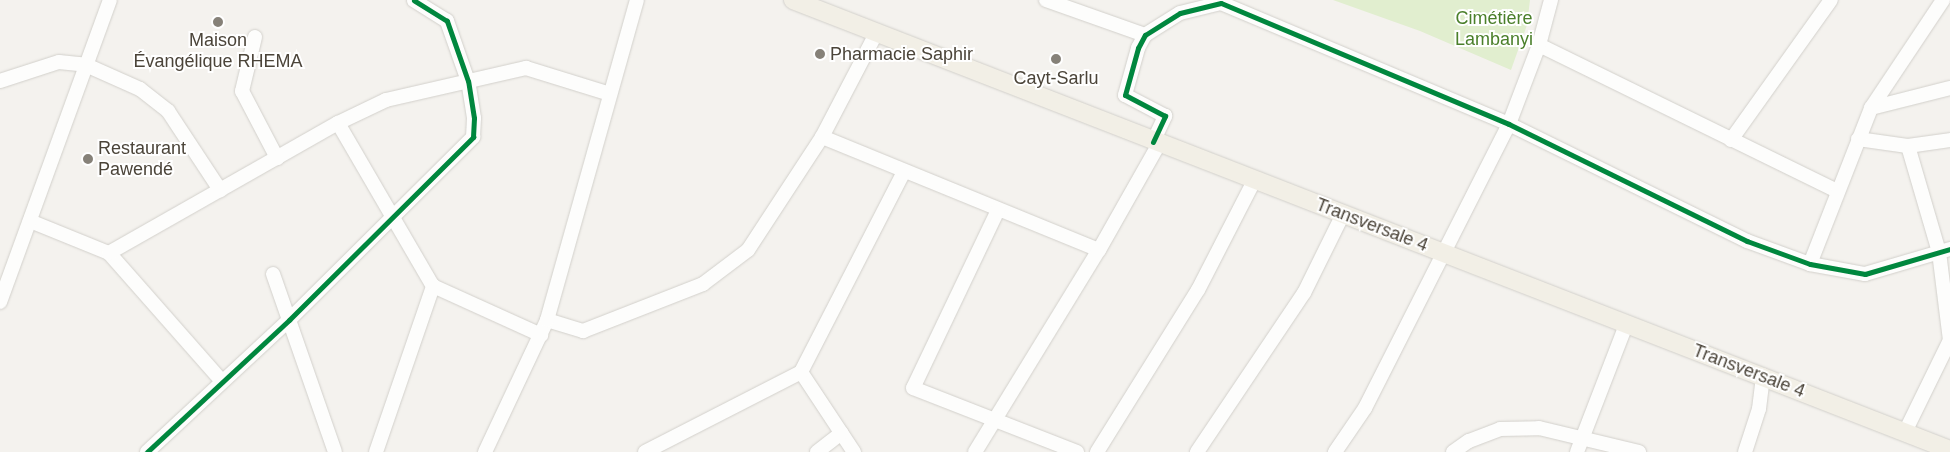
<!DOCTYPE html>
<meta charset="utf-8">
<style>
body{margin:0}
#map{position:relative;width:1950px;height:452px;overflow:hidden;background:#f4f2ee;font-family:Arial,sans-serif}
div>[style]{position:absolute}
.green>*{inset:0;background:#e1eecf}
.roads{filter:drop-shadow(0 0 1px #d2d0cb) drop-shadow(0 0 1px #d2d0cb)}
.minor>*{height:14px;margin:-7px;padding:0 7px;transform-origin:7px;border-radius:7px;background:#fdfdfc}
.major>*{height:18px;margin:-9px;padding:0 9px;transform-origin:9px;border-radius:9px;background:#f2efe6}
.cycleway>*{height:5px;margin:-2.5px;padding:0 2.5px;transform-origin:2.5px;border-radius:2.5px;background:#00873e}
.dots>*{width:14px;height:14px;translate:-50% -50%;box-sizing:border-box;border:2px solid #fff;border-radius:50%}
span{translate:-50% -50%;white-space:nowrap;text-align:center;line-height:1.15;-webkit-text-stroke:4px #fff;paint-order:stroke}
.park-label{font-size:18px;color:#4a7f2a}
.poi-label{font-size:18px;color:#4b4439}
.left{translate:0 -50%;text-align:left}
.street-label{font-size:18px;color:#4b4439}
</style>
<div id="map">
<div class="green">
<div style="clip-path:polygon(1333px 0,1530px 0,1527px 25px,1511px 70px,1420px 31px)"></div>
</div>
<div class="roads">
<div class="minor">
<div style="left:1046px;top:0;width:105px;rotate:19.5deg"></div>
<div style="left:255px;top:37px;width:56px;rotate:103.5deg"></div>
<div style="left:242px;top:91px;width:76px;rotate:62.4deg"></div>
<div style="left:1539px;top:45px;width:332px;rotate:26.1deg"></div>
<div style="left:0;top:81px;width:62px;rotate:-17.9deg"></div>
<div style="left:59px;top:62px;width:27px;rotate:6deg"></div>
<div style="left:86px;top:65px;width:59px;rotate:24deg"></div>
<div style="left:140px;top:89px;width:36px;rotate:38deg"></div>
<div style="left:168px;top:111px;width:95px;rotate:56.6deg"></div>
<div style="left:1871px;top:108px;width:81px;rotate:-14.2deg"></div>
<div style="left:338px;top:123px;width:189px;rotate:59.8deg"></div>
<div style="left:433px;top:286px;width:119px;rotate:24.4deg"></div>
<div style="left:822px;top:137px;width:299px;rotate:22.2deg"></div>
<div style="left:1858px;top:139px;width:50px;rotate:8deg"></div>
<div style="left:1908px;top:146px;width:42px;rotate:-8.1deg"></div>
<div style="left:1731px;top:140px;width:172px;rotate:-54.5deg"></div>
<div style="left:1153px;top:142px;width:29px;rotate:-65deg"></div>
<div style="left:1165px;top:116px;width:45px;rotate:-152.3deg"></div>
<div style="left:1125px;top:95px;width:49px;rotate:-74.5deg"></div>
<div style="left:1138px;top:48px;width:15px;rotate:-62deg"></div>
<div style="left:1145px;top:35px;width:41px;rotate:-32.2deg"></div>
<div style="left:1180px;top:13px;width:42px;rotate:-13.7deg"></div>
<div style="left:1221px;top:3px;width:312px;rotate:22.8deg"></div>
<div style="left:1509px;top:124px;width:265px;rotate:26.2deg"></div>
<div style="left:1747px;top:241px;width:67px;rotate:20.1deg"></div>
<div style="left:1810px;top:264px;width:56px;rotate:10.3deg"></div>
<div style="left:1865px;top:274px;width:89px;rotate:-16.4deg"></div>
<div style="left:1908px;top:146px;width:110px;rotate:73.7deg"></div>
<div style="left:1939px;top:252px;width:89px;rotate:82.9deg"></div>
<div style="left:998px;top:210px;width:197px;rotate:115.5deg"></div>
<div style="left:913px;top:388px;width:176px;rotate:21.3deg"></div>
<div style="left:30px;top:221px;width:85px;rotate:22.1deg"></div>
<div style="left:109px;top:253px;width:169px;rotate:48.6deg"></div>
<div style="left:109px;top:253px;width:263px;rotate:-29.6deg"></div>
<div style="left:338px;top:123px;width:53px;rotate:-25.6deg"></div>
<div style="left:386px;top:100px;width:144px;rotate:-12.9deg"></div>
<div style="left:526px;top:68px;width:88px;rotate:17.2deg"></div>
<div style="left:1810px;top:264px;width:168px;rotate:-68.6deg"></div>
<div style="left:1871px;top:108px;width:130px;rotate:-56.3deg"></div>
<div style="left:273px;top:274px;width:188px;rotate:70.8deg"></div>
<div style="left:0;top:302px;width:321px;rotate:-70deg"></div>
<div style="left:547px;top:320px;width:38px;rotate:17deg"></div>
<div style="left:583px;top:331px;width:129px;rotate:-21.4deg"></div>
<div style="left:703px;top:284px;width:56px;rotate:-37.1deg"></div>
<div style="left:748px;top:250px;width:135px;rotate:-56.8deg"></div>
<div style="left:822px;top:137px;width:119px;rotate:-62.4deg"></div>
<div style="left:801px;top:372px;width:96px;rotate:56.5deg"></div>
<div style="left:1905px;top:432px;width:102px;rotate:-63.9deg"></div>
<div style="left:147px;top:452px;width:194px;rotate:-42.9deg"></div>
<div style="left:289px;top:320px;width:260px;rotate:-44.8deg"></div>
<div style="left:473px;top:137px;width:19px;rotate:-87deg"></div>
<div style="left:474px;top:118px;width:37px;rotate:-99deg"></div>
<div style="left:468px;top:81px;width:64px;rotate:-109.3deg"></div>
<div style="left:447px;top:21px;width:39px;rotate:-148deg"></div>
<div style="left:376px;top:452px;width:176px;rotate:-71deg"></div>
<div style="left:485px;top:452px;width:146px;rotate:-64.8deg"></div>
<div style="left:547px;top:320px;width:332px;rotate:-74.3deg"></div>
<div style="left:645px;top:452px;width:175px;rotate:-27.1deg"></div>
<div style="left:801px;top:372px;width:225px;rotate:-62.8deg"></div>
<div style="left:817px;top:452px;width:31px;rotate:-38deg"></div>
<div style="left:975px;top:452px;width:237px;rotate:-58.5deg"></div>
<div style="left:1099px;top:250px;width:122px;rotate:-60.5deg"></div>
<div style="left:1097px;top:452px;width:191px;rotate:-58.1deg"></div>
<div style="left:1198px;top:290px;width:125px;rotate:-62.8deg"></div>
<div style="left:1197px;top:452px;width:192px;rotate:-56.1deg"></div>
<div style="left:1304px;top:293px;width:88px;rotate:-63.7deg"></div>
<div style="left:1335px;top:452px;width:53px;rotate:-55.7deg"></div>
<div style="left:1365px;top:408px;width:318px;rotate:-63.1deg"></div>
<div style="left:1509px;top:124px;width:85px;rotate:-69.2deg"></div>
<div style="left:1539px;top:45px;width:47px;rotate:-75.1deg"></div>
<div style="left:1453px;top:452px;width:19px;rotate:-35deg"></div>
<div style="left:1469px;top:441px;width:33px;rotate:-21deg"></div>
<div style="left:1500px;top:429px;width:39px;rotate:-1deg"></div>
<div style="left:1539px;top:428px;width:103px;rotate:13.5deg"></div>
<div style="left:1577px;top:452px;width:136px;rotate:-68.9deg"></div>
<div style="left:1745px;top:452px;width:45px;rotate:-72deg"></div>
<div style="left:1759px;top:409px;width:34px;rotate:-83deg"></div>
</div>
<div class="major">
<div style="left:793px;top:0;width:1241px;rotate:21.25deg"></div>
</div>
</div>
<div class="cycleway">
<div style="left:1153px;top:142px;width:29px;rotate:-65deg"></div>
<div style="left:1165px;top:116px;width:45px;rotate:-152.3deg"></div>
<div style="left:1125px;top:95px;width:49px;rotate:-74.5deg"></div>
<div style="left:1138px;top:48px;width:15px;rotate:-62deg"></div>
<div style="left:1145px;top:35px;width:41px;rotate:-32.2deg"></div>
<div style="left:1180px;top:13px;width:42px;rotate:-13.7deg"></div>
<div style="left:1221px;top:3px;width:312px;rotate:22.8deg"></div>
<div style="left:1509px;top:124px;width:265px;rotate:26.2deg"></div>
<div style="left:1747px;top:241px;width:67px;rotate:20.1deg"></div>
<div style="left:1810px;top:264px;width:56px;rotate:10.3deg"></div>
<div style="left:1865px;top:274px;width:89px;rotate:-16.4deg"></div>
<div style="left:147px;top:452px;width:194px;rotate:-42.9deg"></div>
<div style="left:289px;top:320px;width:260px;rotate:-44.8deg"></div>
<div style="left:473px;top:137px;width:19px;rotate:-87deg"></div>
<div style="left:474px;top:118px;width:37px;rotate:-99deg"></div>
<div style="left:468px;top:81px;width:64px;rotate:-109.3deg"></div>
<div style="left:447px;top:21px;width:39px;rotate:-148deg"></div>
</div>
<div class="dots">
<div style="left:218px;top:22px;background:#868178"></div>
<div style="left:820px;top:54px;background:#868178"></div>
<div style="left:1056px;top:59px;background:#868178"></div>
<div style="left:88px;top:159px;background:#868178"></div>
</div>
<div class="park-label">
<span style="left:1494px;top:29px">Cimétière<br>Lambanyi</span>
</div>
<div class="poi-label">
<span style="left:218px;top:51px">Maison<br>Évangélique RHEMA</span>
<span class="left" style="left:830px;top:54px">Pharmacie Saphir</span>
<span style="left:1056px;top:78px">Cayt-Sarlu</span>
<span class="left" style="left:98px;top:159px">Restaurant<br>Pawendé</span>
</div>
<div class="street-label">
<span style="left:1372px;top:225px;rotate:21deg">Transversale 4</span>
<span style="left:1749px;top:371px;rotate:21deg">Transversale 4</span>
</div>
</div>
